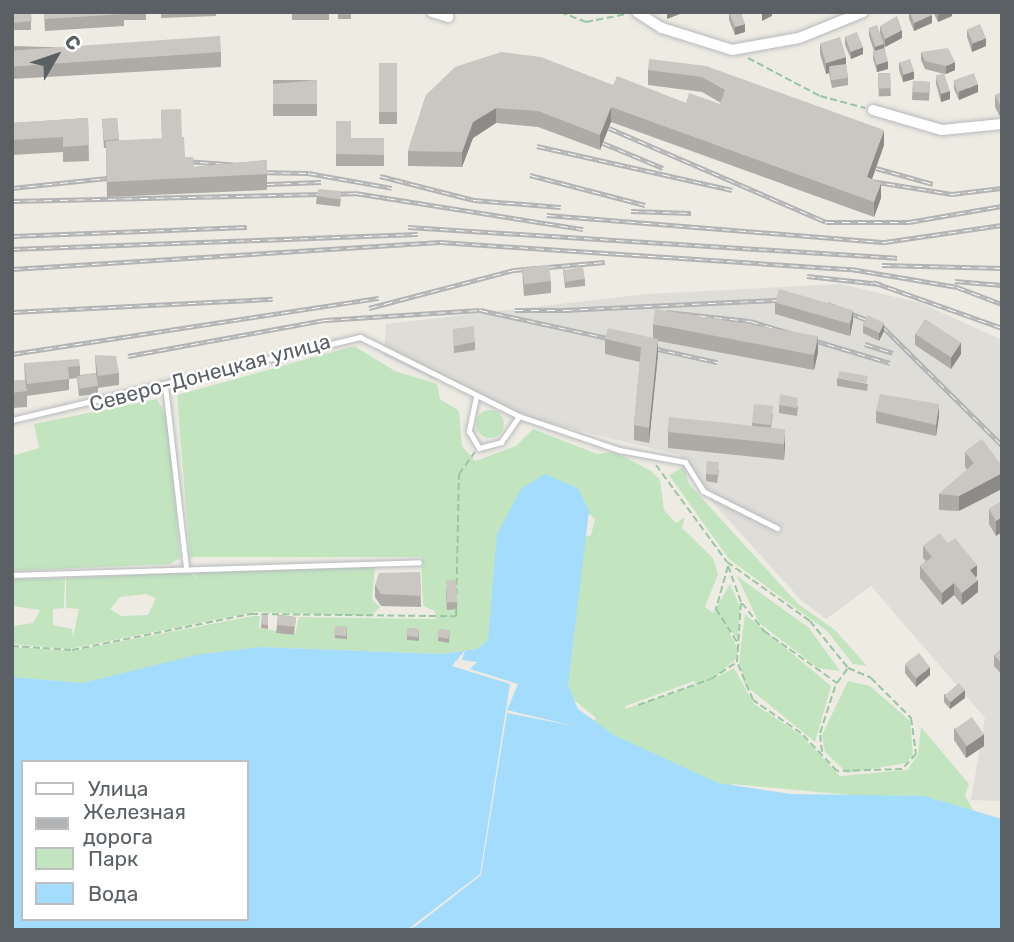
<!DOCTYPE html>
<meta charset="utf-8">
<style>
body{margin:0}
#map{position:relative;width:1014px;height:942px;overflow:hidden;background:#eeebe3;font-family:Rubik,sans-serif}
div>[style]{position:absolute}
.industrial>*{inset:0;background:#dfddd8}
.green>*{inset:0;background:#c2e5c0}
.round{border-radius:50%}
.water>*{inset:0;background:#a4dcfd}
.pier>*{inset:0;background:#eeebe3}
.path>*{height:2px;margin-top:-1px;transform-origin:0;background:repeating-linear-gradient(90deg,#99c6a3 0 7px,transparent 0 10.5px)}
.roads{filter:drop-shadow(0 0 2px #b6b9bd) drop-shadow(0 0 2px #b6b9bd)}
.lane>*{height:5px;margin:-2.5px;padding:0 2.5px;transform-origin:2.5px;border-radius:2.5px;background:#fff}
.street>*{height:10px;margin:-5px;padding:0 5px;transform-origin:5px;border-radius:5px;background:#fff}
.rail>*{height:5px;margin-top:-2.5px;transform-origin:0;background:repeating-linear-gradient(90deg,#fff 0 8px,#b2b3b4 0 16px);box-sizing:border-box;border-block:2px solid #b2b3b4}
.wall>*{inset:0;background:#aeaba7;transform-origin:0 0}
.shaded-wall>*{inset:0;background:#8d8b88}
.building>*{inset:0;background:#cac7c2;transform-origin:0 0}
span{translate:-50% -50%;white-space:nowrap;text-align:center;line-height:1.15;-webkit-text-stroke:5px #fff;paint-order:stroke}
.street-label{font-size:21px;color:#5b6064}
.frame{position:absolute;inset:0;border:14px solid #5b6064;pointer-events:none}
.legend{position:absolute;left:21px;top:760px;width:228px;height:161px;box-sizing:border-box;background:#fff;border:2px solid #bdbfc1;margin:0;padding:9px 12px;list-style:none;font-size:21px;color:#5b6064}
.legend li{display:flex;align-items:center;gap:14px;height:35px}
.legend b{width:35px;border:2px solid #bdbfc1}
.north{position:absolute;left:21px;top:21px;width:70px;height:70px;-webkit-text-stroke:5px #fff;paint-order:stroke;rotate:51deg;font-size:19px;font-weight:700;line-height:28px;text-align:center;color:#5b6064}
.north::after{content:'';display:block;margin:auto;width:24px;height:32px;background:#5b6064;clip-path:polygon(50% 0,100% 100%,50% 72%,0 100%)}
</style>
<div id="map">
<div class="industrial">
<div style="clip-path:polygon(841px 284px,921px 303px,1002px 340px,1002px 801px,971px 800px,985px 718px,871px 586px,826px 619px,801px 600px,690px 477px,680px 455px,519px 416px,384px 356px,386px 324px,647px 294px)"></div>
</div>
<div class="green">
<div style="clip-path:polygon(evenodd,354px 346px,395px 371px,437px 384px,440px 399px,459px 411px,462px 446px,475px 461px,516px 446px,533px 429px,597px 454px,615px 452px,651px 471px,660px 480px,664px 510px,676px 523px,685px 517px,682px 528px,713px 558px,718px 574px,705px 607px,713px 613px,730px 584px,740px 607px,738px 639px,726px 626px,738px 649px,736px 659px,713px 679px,734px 668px,754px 704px,800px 734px,840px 776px,907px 770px,918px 755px,921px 727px,969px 784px,965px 795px,976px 816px,935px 803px,732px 784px,723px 791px,590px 726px,596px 718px,568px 695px,563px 679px,583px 538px,591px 535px,595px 519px,584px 510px,496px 604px,488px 640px,477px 649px,442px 654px,259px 647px,83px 683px,12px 677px,12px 647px,72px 651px,253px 616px,260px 616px,259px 628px,295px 634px,299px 617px,436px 619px,435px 611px,423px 606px,421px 557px,190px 557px,177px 395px,354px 346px,694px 681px,696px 685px,625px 709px,626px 706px,694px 681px)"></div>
<div style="clip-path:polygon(157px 399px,168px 420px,180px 558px,170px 564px,12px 571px,12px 456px,39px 448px,34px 424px)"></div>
<div class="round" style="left:476px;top:410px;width:28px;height:28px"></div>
<div style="clip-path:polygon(684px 467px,689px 484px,798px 604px,835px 630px,867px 666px,853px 664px,827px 631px,729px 559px,669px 475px)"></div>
<div style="clip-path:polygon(evenodd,375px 567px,372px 599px,380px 607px,371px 616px,255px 612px,68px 649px,12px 644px,12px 626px,33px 623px,40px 610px,12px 606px,12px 579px,65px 578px,64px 608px,53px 609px,53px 625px,72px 629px,73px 637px,79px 609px,66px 608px,66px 578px,192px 572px,198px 582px,194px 572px,375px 567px,146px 594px,156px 598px,148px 615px,121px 616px,110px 609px,120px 597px,146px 594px)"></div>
<div style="clip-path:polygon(737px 576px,809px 628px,840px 671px,818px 668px,759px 623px)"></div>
<div style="clip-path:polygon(745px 614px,831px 686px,815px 742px,745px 685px,739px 662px)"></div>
<div style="clip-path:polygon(848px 681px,870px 686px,910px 721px,913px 755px,906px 763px,847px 773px,825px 752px,822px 735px)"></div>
</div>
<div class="water">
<div style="clip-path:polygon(evenodd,545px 474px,578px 488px,589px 511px,568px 685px,578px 709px,614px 735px,718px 783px,791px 794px,924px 796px,1002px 819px,1002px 930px,12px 930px,12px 677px,83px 683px,196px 655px,259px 647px,442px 654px,477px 649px,488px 640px,497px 534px,521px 489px,545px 474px,23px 762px,247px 762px,247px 919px,23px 919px,23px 762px)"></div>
</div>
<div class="pier">
<div style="clip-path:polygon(465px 650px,462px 660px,477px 662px,470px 669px,518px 684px,507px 710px,574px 726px,507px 713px,481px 875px,416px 926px,407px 930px,480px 874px,510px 684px,452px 666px)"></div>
</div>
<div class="path">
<div style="left:560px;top:12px;width:28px;rotate:21deg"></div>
<div style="left:586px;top:22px;width:41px;rotate:-11.3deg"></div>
<div style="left:748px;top:58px;width:81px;rotate:27.8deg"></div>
<div style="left:820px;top:96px;width:47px;rotate:14.9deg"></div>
<div style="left:656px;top:465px;width:120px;rotate:53.8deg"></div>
<div style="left:727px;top:562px;width:102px;rotate:35.4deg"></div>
<div style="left:810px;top:621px;width:60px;rotate:51deg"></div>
<div style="left:848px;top:668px;width:25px;rotate:23deg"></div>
<div style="left:871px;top:678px;width:57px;rotate:45deg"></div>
<div style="left:911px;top:718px;width:36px;rotate:82deg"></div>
<div style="left:916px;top:754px;width:21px;rotate:133deg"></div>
<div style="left:902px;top:769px;width:65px;rotate:178.2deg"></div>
<div style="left:837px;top:771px;width:52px;rotate:-133.5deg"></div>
<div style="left:801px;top:733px;width:58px;rotate:-145.5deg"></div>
<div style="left:753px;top:700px;width:41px;rotate:-112.8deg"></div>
<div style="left:728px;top:566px;width:45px;rotate:105.6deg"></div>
<div style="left:716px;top:609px;width:43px;rotate:57.4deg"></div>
<div style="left:742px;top:603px;width:36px;rotate:52deg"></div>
<div style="left:764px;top:631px;width:90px;rotate:35.5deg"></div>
<div style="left:837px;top:683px;width:19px;rotate:-54deg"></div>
<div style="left:12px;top:646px;width:60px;rotate:3.8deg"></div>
<div style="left:72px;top:650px;width:183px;rotate:-11.4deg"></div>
<div style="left:251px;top:614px;width:205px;rotate:0.6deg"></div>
<div style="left:456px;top:616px;width:142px;rotate:-88.8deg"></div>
<div style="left:459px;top:474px;width:27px;rotate:-54deg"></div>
<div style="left:638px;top:705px;width:77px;rotate:-19.6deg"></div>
<div style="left:711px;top:679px;width:31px;rotate:-33deg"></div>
<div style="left:737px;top:662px;width:60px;rotate:-86.2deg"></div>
<div style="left:741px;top:602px;width:41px;rotate:-109.7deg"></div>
<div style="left:822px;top:752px;width:19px;rotate:-96deg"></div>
<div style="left:820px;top:733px;width:52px;rotate:-71.9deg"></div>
</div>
<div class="roads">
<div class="lane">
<div style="left:165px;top:386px;width:182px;rotate:83.4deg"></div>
<div style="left:476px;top:397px;width:35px;rotate:102deg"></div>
<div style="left:469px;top:431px;width:20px;rotate:60deg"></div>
<div style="left:479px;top:448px;width:23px;rotate:-15deg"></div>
<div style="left:501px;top:442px;width:32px;rotate:-55deg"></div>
<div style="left:12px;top:420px;width:358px;rotate:-13.4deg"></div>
<div style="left:360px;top:337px;width:178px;rotate:26.4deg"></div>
<div style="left:519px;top:416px;width:106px;rotate:18.8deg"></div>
<div style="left:619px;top:450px;width:67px;rotate:10.3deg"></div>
<div style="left:685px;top:462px;width:34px;rotate:58deg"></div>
<div style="left:703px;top:491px;width:83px;rotate:26.6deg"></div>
<div style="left:12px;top:575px;width:407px;rotate:-1.8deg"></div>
</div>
<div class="street">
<div style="left:432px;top:12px;width:17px;rotate:17deg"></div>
<div style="left:637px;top:12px;width:30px;rotate:33deg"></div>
<div style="left:662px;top:28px;width:73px;rotate:17.4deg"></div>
<div style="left:732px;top:50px;width:68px;rotate:-10.2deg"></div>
<div style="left:799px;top:38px;width:69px;rotate:-22.1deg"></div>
<div style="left:873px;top:110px;width:72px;rotate:16.2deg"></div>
<div style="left:942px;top:130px;width:60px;rotate:-5.7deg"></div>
</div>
</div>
<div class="rail">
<div style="left:609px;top:128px;width:236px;rotate:23.4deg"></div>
<div style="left:826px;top:222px;width:83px"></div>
<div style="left:909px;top:222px;width:94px;rotate:-9.8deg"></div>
<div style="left:603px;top:143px;width:65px;rotate:22.6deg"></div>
<div style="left:537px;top:146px;width:200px;rotate:12.7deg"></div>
<div style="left:184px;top:161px;width:73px;rotate:3.9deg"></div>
<div style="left:876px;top:168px;width:59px;rotate:15.7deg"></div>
<div style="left:250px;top:172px;width:58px;rotate:1deg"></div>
<div style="left:308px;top:173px;width:85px;rotate:10.1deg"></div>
<div style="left:530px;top:175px;width:119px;rotate:14.6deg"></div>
<div style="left:380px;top:176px;width:97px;rotate:14.3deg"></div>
<div style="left:474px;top:200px;width:87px;rotate:4.6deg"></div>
<div style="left:871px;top:181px;width:82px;rotate:9.1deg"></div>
<div style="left:952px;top:194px;width:50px;rotate:-6.8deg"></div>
<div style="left:267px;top:184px;width:54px;rotate:-2.1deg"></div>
<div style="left:12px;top:188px;width:96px;rotate:-6deg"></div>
<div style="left:12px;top:201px;width:343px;rotate:-1.3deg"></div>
<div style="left:355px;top:193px;width:231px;rotate:9deg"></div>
<div style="left:631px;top:211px;width:60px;rotate:1.9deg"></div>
<div style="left:547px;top:215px;width:339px;rotate:4.6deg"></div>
<div style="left:885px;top:242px;width:118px;rotate:-8.3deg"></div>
<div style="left:408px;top:227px;width:490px;rotate:3.6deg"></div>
<div style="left:12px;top:236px;width:235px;rotate:-2.2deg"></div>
<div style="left:12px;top:249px;width:406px;rotate:-2.1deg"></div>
<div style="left:882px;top:265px;width:120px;rotate:1.4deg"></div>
<div style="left:12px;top:269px;width:429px;rotate:-3.6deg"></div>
<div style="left:440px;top:242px;width:412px;rotate:3.8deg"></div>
<div style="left:851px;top:269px;width:108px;rotate:9.6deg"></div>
<div style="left:957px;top:287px;width:48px;rotate:20.7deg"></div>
<div style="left:807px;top:276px;width:74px;rotate:6.2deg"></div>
<div style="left:955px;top:281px;width:47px;rotate:4.9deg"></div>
<div style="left:873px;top:282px;width:137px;rotate:19.6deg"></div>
<div style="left:828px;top:304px;width:58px;rotate:22.2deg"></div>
<div style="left:882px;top:326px;width:169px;rotate:44.8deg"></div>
<div style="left:369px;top:308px;width:150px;rotate:-14.7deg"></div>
<div style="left:514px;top:270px;width:91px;rotate:-5deg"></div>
<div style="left:515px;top:310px;width:56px"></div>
<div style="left:564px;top:310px;width:233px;rotate:-2.7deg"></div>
<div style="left:12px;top:312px;width:261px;rotate:-2.9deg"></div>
<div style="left:666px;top:312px;width:84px;rotate:6.1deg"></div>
<div style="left:750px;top:321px;width:146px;rotate:16.7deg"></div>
<div style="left:865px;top:344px;width:29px;rotate:18deg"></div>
<div style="left:12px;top:354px;width:371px;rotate:-8.7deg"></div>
<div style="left:128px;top:356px;width:200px;rotate:-10.4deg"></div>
<div style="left:325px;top:320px;width:155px;rotate:-3.7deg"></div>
<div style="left:480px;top:310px;width:243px;rotate:12.4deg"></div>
</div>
<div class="wall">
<div style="left:12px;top:12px;width:19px;height:18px"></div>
<div style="clip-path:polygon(44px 12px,124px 12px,124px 26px,45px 31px)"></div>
<div style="left:124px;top:12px;width:22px;height:8px"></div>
<div style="clip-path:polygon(161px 12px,216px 12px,216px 16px,161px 18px)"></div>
<div style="left:292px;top:12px;width:37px;height:8px"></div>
<div style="left:338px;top:12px;width:13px;height:7px"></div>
<div style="clip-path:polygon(729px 12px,745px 32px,735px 35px,729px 20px)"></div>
<div style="clip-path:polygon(909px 12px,931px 12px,932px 23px,914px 31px,909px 19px)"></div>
<div style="clip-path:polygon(933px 12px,952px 12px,952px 16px,938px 22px)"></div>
<div style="clip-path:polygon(880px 26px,902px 38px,885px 47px,884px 44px,888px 69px,877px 72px,873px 59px,873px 52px,874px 51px,869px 36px,869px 28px,880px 33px)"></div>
<div style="clip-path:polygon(967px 30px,986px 46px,972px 52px,967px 37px)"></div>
<div style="clip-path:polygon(845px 37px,863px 54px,851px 59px,845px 45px)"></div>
<div style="clip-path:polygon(820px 43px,846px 64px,848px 78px,848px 85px,832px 88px,829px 73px,826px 74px,820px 54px)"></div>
<div style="clip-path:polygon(12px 46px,221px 52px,221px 67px,12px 79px)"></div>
<div style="clip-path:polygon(921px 52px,955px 70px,946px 74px,944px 74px,950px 99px,941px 102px,936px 84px,936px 76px,944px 74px,925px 69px,921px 60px)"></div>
<div style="clip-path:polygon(899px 62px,914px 79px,903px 82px,899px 70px)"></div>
<div style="left:379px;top:63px;width:18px;height:61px"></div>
<div style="clip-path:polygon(706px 66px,884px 145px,872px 179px,881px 198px,874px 217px,611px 122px,600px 150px,538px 127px,496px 123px,473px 138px,462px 167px,408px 166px,408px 151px,426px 95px,613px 85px,686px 103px,720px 104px,721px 103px,702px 92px,648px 85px,648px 70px)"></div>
<div style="left:890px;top:73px;width:23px;height:12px;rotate:88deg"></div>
<div style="left:317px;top:80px;width:36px;height:44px;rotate:90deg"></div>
<div style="left:913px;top:81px;width:17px;height:19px;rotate:3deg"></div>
<div style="clip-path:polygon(954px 81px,978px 92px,959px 100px,954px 89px)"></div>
<div style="clip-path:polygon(1002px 92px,1002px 119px,1001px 119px,995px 107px,995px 95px)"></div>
<div style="clip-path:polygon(161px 110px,182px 138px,185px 157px,194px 167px,267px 160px,267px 190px,107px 197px,106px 148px,104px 148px,102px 119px,117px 118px,119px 141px,162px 139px)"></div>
<div style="clip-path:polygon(88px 118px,89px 161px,63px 162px,63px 152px,12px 155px,12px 123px)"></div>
<div style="clip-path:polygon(336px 121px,351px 138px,384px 138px,384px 166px,336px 166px)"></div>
<div style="left:317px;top:196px;width:24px;height:8px;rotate:7deg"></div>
<div style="clip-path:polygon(522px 269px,551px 281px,551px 293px,524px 296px)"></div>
<div style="clip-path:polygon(563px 269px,585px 279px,585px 286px,565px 288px)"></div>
<div style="clip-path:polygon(775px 302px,853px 321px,850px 336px,775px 314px)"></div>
<div style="clip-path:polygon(653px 324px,818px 352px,814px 370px,658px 341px,658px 354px,649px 443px,634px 440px,634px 425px,640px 362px,605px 354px,605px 339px,653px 338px)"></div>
<div style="clip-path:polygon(863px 325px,884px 331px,879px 341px,863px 333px)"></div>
<div style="clip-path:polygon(453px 329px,475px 342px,475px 350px,454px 353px)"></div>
<div style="clip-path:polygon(915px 334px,961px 354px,951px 369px,915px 345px)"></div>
<div style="clip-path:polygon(95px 355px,119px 373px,119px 385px,98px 388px,98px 386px,98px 394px,79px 396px,77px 378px,69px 379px,69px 390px,27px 396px,27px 407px,12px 408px,12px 381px,25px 380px,24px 363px,80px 366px,80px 375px,96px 373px)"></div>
<div style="clip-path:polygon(837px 378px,868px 384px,867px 391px,837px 386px)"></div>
<div style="clip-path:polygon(779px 405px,798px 406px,797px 416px,779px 413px)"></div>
<div style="clip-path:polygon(876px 411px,939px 416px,936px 436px,876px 423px)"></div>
<div style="clip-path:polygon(773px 414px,771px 428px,785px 445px,784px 460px,668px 448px,668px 432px,752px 426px,752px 423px)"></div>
<div style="clip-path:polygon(982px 439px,959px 511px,939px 510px,939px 494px,967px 470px,965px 467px,965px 452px)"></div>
<div style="clip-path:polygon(719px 470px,717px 483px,706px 481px,706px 474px)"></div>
<div style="clip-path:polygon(1002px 501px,996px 536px,989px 524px,989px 509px)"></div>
<div style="clip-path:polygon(923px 546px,977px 576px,976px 577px,978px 592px,962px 605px,954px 595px,942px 605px,920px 578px,920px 566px,926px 561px,923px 558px)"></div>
<div style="clip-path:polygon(420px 572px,421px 607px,381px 606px,375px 597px,375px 585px)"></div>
<div style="clip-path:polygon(446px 589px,457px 602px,457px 609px,447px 610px)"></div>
<div style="clip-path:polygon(262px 615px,268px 615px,268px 629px,261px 628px)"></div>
<div style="left:278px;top:615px;width:18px;height:18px;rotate:6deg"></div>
<div style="clip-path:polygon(335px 626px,347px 627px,347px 639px,335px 638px)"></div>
<div style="clip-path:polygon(407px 628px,419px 629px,419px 641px,407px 640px)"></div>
<div style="clip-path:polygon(439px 629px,450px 631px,449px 643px,438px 641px)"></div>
<div style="clip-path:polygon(1002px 649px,1002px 675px,994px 666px,994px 655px)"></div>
<div style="clip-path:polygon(905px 665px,930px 675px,916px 687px,905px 673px)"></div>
<div style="clip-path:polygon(944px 694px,965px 698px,950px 709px,944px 702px)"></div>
<div style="clip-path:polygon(954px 728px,984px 746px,966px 758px,954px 740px)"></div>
</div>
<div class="shaded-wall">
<div style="clip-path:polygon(667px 12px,680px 12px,680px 14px,667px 19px)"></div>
<div style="clip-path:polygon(763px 12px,772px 12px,772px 16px,762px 21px,762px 13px)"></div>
<div style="clip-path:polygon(943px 12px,952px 12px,952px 16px,938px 22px,938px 15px)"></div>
<div style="clip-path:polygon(932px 15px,932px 23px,914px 31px,914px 23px)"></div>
<div style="clip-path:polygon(745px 24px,745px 32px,735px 35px,735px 27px)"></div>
<div style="clip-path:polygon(902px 30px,902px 38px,885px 47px,885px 39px)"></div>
<div style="clip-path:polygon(986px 38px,986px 46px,972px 52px,972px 44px)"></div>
<div style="clip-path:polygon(884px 44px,884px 52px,875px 55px,875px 47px)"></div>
<div style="clip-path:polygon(863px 47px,863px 54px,851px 59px,851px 52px)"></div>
<div style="clip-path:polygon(846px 57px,846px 68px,829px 67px,829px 73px,826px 74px,826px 62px)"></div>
<div style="clip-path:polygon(888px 61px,888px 69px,877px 72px,877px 64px)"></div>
<div style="clip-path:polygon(955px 62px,955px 70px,946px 74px,946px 66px)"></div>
<div style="clip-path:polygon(914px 71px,914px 79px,903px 82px,903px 75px)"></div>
<div style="clip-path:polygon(978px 84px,978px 92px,959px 100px,959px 92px)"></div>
<div style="clip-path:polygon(950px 91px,950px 99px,941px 102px,941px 94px)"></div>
<div style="clip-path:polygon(611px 107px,611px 122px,600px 150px,600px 135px)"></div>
<div style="clip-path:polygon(496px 108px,496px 123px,473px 138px,462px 167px,462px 152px,473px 122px)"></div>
<div style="clip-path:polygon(884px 130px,884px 145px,867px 193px,867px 177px)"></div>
<div style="clip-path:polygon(881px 183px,881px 198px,874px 217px,874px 202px)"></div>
<div style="clip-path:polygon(853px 310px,853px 321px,850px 336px,850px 325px)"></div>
<div style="clip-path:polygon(884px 323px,884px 331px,879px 341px,879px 333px)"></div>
<div style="clip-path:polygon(818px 336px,818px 352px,814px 370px,814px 355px)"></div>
<div style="clip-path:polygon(658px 339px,658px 354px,649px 443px,649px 428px)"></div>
<div style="clip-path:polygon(961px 342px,961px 354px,951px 369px,951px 357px)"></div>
<div style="clip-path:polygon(939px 404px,939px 416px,936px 436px,936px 425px)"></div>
<div style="clip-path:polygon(785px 429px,785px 445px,784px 460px,784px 445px)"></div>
<div style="clip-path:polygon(1002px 473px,1002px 489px,959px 511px,959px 496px)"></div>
<div style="clip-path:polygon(1002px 517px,1002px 532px,996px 536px,996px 521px)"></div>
<div style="clip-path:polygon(977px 565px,977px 576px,970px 582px,970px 570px)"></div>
<div style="clip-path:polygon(978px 580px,978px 592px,962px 605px,962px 593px)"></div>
<div style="clip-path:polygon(954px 583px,954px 595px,942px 605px,942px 593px)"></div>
<div style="clip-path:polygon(930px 667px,930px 675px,916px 687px,916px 679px)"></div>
<div style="clip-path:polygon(965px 690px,965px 698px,950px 709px,950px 702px)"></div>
<div style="clip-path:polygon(984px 734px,984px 746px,966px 758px,966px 746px)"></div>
</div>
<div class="building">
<div style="clip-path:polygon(12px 12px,31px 12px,32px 21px,13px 23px)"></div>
<div style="clip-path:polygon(44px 12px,124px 12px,124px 14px,45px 19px)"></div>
<div style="clip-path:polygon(729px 12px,741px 12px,745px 24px,735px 27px)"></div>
<div style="clip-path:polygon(910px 12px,931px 12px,932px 15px,914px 23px)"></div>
<div style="clip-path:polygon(897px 16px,902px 30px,885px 39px,880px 26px)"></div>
<div style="left:980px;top:24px;width:15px;height:14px;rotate:67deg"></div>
<div style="left:877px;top:25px;width:20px;height:9px;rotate:70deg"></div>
<div style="left:857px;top:32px;width:16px;height:13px;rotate:68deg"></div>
<div style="left:220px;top:36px;width:16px;height:208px;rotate:86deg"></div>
<div style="left:840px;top:37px;width:21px;height:21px;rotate:73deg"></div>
<div style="left:884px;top:48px;width:14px;height:12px;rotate:73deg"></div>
<div style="clip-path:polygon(948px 48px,955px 62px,946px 66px,925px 61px,921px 52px)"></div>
<div style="clip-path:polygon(501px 52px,541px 57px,613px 85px,617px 76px,686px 103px,689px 93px,720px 104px,725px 90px,702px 77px,648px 70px,649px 59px,706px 66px,884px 130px,867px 177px,881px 183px,874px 202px,611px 107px,600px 135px,538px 111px,496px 108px,473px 122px,462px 152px,408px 151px,426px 95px,455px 67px)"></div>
<div style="left:910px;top:59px;width:13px;height:11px;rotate:72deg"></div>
<div style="left:379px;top:63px;width:18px;height:49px"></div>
<div style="left:846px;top:64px;width:14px;height:17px;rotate:82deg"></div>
<div style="left:890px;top:73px;width:15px;height:12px;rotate:86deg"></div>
<div style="left:944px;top:73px;width:19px;height:9px;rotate:72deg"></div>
<div style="left:974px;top:73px;width:12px;height:22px;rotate:70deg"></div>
<div style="clip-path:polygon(317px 80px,317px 104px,273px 104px,273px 84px)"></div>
<div style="left:913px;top:81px;width:17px;height:11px;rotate:3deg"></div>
<div style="clip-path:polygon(1002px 92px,1002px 107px,1001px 107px,995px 95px)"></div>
<div style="left:181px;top:109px;width:29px;height:20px;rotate:88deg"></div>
<div style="clip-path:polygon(88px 118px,89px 145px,63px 147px,63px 137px,12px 140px,12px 123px)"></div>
<div style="left:117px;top:118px;width:21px;height:15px;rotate:85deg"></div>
<div style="clip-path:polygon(336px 121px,351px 121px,351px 138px,384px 138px,384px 155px,336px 154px)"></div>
<div style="clip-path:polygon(184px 137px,185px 157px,193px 157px,194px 167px,267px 160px,267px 174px,107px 182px,106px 141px)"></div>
<div style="clip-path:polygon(318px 189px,341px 191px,341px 199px,317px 196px)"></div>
<div style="left:549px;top:265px;width:16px;height:27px;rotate:83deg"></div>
<div style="left:583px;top:267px;width:12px;height:20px;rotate:81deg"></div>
<div style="left:779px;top:289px;width:77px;height:14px;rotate:16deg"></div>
<div style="clip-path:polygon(655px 309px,818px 336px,814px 355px,653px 324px)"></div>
<div style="left:867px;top:315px;width:19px;height:11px;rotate:25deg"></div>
<div style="left:925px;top:319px;width:43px;height:18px;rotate:33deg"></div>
<div style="clip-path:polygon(474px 326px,475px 342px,454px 346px,453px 329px)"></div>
<div style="clip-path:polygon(608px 328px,658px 339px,649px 428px,634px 425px,641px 347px,605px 339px)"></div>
<div style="clip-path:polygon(95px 355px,116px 356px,119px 373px,98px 376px)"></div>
<div style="clip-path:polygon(79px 359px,80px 366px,68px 367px,69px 379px,27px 384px,24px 363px)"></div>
<div style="left:839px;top:371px;width:29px;height:7px;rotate:10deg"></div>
<div style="left:96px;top:373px;width:13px;height:19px;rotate:81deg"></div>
<div style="clip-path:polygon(25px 380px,27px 391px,12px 393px,12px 381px)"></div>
<div style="clip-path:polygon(780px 394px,798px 398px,797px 408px,779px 405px)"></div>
<div style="clip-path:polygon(880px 394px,939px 404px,936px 425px,876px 411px)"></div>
<div style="left:754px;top:404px;width:19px;height:19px;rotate:6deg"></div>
<div style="left:669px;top:417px;width:117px;height:15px;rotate:6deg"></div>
<div style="clip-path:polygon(982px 439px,1002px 466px,1002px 473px,959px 496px,939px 494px,974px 463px,965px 452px)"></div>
<div style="left:707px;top:461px;width:12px;height:13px;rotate:5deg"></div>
<div style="clip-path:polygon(1002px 501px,1002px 517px,996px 521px,989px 509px)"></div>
<div style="clip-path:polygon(940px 533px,948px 543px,955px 538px,977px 565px,970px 570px,978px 580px,962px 593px,954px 583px,942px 593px,920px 566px,932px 557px,923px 546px)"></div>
<div style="clip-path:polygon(420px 572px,421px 596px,381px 594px,375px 585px,379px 573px)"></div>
<div style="left:456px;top:580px;width:22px;height:10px;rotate:87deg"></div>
<div style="clip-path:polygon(262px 615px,268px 615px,268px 625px,261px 624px)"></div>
<div style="left:278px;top:615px;width:18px;height:10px;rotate:6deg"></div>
<div style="left:335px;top:626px;width:12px;height:9px;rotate:5deg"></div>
<div style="left:407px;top:628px;width:12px;height:8px;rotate:5deg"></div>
<div style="left:439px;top:629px;width:11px;height:8px;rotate:10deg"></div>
<div style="clip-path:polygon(1002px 649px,1002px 664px,994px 655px)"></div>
<div style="left:919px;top:653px;width:18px;height:18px;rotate:52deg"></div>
<div style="left:959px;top:683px;width:9px;height:19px;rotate:49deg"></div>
<div style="left:972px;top:717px;width:21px;height:21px;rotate:55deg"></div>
</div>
<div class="street-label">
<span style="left:210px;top:373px;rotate:-15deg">Северо-Донецкая улица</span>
</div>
<div class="frame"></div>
<ul class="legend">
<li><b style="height:9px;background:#fff"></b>Улица</li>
<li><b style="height:9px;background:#b2b3b4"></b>Железная дорога</li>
<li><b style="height:19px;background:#c2e5c0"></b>Парк</li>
<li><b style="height:19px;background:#a4dcfd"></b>Вода</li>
</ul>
<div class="north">С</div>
</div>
